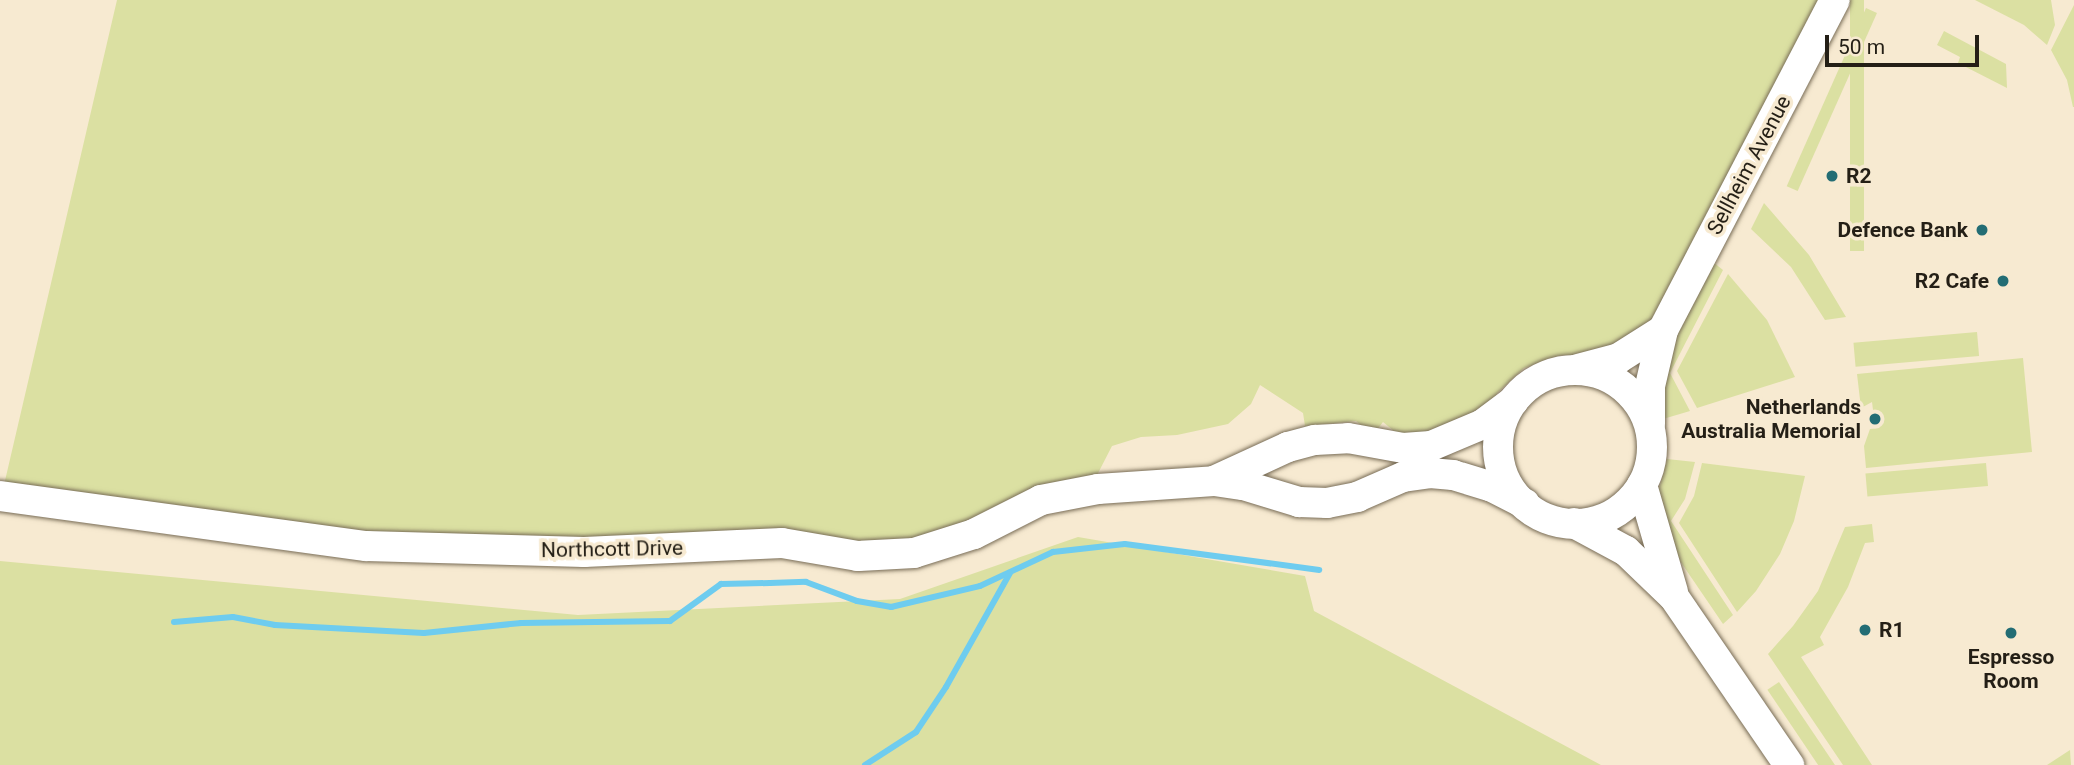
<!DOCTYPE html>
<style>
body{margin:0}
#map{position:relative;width:2074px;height:765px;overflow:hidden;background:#f7ead1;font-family:Roboto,sans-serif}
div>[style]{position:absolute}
.green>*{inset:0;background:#dbe0a2;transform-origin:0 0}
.stream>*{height:6px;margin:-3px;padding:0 3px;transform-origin:3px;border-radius:3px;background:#6eccef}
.roads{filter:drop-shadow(0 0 2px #786c56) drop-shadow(0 0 2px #786c56)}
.minor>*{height:30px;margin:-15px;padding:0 15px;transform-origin:15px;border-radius:15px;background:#fff}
.minor>.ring{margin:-15px;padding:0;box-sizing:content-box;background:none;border:30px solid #fff;border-radius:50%}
.dots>*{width:19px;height:19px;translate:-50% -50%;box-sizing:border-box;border:4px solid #f7ead1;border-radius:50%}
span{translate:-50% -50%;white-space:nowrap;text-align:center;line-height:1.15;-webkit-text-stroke:7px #f7ead1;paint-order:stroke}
.street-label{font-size:21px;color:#241f16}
.poi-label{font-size:21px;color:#241f16;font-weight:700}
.left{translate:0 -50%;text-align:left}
.right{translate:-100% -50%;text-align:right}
.scale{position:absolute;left:1825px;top:35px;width:154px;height:32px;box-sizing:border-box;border:4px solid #241f16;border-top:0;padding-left:9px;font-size:21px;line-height:24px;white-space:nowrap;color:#241f16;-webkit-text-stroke:5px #f7ead1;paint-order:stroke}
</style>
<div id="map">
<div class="green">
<div style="clip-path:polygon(117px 0,1821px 0,1651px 327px,1594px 356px,1562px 355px,1524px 368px,1497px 393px,1487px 413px,1405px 440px,1383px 422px,1373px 435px,1356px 421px,1305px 426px,1303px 413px,1260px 385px,1251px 404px,1228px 424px,1177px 435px,1141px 437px,1112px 446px,1094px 481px,970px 524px,891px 543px,449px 543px,4px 485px)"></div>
<div style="left:1850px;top:0;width:14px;height:251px"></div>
<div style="clip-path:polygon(1975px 0,2051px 0,2055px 25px,2047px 45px,2024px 25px)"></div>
<div style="clip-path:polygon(2074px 5px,2074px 107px,2073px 107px,2067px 80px,2051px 50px)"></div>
<div style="left:1866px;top:8px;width:12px;height:195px;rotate:24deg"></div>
<div style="clip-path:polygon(1944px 31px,2006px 64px,2007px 88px,1958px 63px,1960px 57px,1937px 45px)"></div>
<div style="clip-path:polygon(1764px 203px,1809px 255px,1846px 317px,1825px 320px,1791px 267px,1751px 229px)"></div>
<div style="clip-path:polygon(1713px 262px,1723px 270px,1670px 373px,1690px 411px,1663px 419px,1659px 370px)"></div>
<div style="clip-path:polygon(1728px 274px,1767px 320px,1795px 377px,1697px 408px,1677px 371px)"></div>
<div style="left:1977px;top:332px;width:24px;height:124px;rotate:85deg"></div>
<div style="clip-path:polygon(2023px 358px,2032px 452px,1866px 468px,1864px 446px,1870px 429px,1879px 428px,1884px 420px,1880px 413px,1873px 410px,1872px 402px,1861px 408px,1857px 374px)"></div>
<div style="clip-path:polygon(1667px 459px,1695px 462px,1685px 499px,1671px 521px,1733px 615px,1723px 624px,1663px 536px,1658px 493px)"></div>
<div style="clip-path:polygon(1702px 463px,1805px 476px,1794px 521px,1780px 554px,1756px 591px,1737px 612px,1679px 523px,1694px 496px)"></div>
<div style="left:1986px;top:463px;width:23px;height:121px;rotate:85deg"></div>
<div style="clip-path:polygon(1872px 524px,1874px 542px,1865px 543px,1848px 587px,1820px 637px,1824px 645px,1801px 657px,1872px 765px,1843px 765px,1768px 654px,1793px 626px,1818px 591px,1845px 527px)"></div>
<div style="clip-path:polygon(1078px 537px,1305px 576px,1314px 611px,1601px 765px,0 765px,0 561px,578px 615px,900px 599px)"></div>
<div style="left:1779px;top:682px;width:100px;height:14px;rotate:56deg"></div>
<div style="clip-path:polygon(2070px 750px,2071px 765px,2047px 765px)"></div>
</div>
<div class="stream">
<div style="left:174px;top:622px;width:59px;rotate:-4.8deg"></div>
<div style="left:233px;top:617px;width:43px;rotate:10.8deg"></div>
<div style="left:275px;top:625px;width:149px;rotate:3.1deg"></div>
<div style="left:424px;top:633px;width:98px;rotate:-5.9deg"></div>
<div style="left:521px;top:623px;width:149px;rotate:-0.8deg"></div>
<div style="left:670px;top:621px;width:63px;rotate:-36deg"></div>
<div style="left:721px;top:584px;width:49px;rotate:-1.2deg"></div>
<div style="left:770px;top:583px;width:36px;rotate:-2deg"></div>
<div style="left:806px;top:582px;width:54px;rotate:20.4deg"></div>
<div style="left:857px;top:601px;width:35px;rotate:10deg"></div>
<div style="left:891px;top:607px;width:91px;rotate:-13.3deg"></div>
<div style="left:980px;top:586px;width:81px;rotate:-25deg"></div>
<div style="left:1053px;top:552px;width:72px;rotate:-6.3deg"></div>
<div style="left:1125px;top:544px;width:196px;rotate:7.6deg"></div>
<div style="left:865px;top:765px;width:61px;rotate:-32.9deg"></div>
<div style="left:916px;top:732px;width:54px;rotate:-56.3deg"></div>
<div style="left:946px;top:687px;width:131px;rotate:-60.7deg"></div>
</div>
<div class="roads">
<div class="minor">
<div style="left:1578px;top:369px;width:42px;rotate:-15deg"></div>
<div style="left:1619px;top:358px;width:52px;rotate:-32.5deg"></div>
<div class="ring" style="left:1498px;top:370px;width:124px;height:124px"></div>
<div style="left:1650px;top:424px;width:38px;rotate:-90deg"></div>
<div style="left:1650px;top:386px;width:57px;rotate:-76.9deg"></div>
<div style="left:1663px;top:330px;width:372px;rotate:-62.5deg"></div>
<div style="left:1214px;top:481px;width:81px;rotate:-24.7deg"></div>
<div style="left:1288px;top:447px;width:28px;rotate:-15deg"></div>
<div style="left:1315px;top:440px;width:33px;rotate:-3deg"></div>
<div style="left:1348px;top:438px;width:56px;rotate:10.3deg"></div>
<div style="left:1403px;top:448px;width:28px;rotate:-4deg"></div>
<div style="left:1431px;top:446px;width:56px;rotate:-22.9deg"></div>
<div style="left:1483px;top:424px;width:38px;rotate:-37deg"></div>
<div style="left:1642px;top:485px;width:111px;rotate:73.8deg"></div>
<div style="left:0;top:496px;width:369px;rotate:7.8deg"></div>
<div style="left:366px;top:546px;width:218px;rotate:1.6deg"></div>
<div style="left:584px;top:552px;width:198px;rotate:-2.6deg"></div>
<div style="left:782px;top:543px;width:77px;rotate:9.7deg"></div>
<div style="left:858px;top:556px;width:56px;rotate:-3.1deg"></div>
<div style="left:914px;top:553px;width:63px;rotate:-17.6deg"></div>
<div style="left:974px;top:534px;width:75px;rotate:-26.9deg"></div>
<div style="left:1041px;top:500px;width:58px;rotate:-10.9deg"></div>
<div style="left:1098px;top:489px;width:116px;rotate:-3.9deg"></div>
<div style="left:1214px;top:481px;width:29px;rotate:8deg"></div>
<div style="left:1243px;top:485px;width:59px;rotate:16.9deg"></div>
<div style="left:1299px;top:502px;width:28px;rotate:2deg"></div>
<div style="left:1327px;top:503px;width:31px;rotate:-11deg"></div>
<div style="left:1357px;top:497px;width:50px;rotate:-23.5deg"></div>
<div style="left:1403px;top:477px;width:27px;rotate:-8deg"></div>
<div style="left:1430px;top:473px;width:23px;rotate:5deg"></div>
<div style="left:1453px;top:475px;width:39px;rotate:17deg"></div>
<div style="left:1490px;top:486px;width:39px;rotate:27deg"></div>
<div style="left:1574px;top:523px;width:59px;rotate:28.3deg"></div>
<div style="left:1626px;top:551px;width:66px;rotate:43.8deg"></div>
<div style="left:1674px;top:597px;width:204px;rotate:55.6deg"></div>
</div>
</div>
<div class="dots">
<div style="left:1832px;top:176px;background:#236d74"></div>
<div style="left:1982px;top:230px;background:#236d74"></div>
<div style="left:2003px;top:281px;background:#236d74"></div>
<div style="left:1875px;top:419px;background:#236d74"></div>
<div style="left:1865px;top:630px;background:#236d74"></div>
<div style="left:2011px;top:633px;background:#236d74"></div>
</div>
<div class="street-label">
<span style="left:1749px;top:165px;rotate:-62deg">Sellheim Avenue</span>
<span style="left:612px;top:549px;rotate:-1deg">Northcott Drive</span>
</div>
<div class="poi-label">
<span class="left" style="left:1846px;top:176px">R2</span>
<span class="right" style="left:1968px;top:230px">Defence Bank</span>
<span class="right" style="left:1989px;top:281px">R2 Cafe</span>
<span class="right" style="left:1861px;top:419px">Netherlands<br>Australia Memorial</span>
<span class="left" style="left:1879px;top:630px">R1</span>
<span style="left:2011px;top:669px">Espresso<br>Room</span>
</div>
<div class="scale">50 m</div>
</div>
